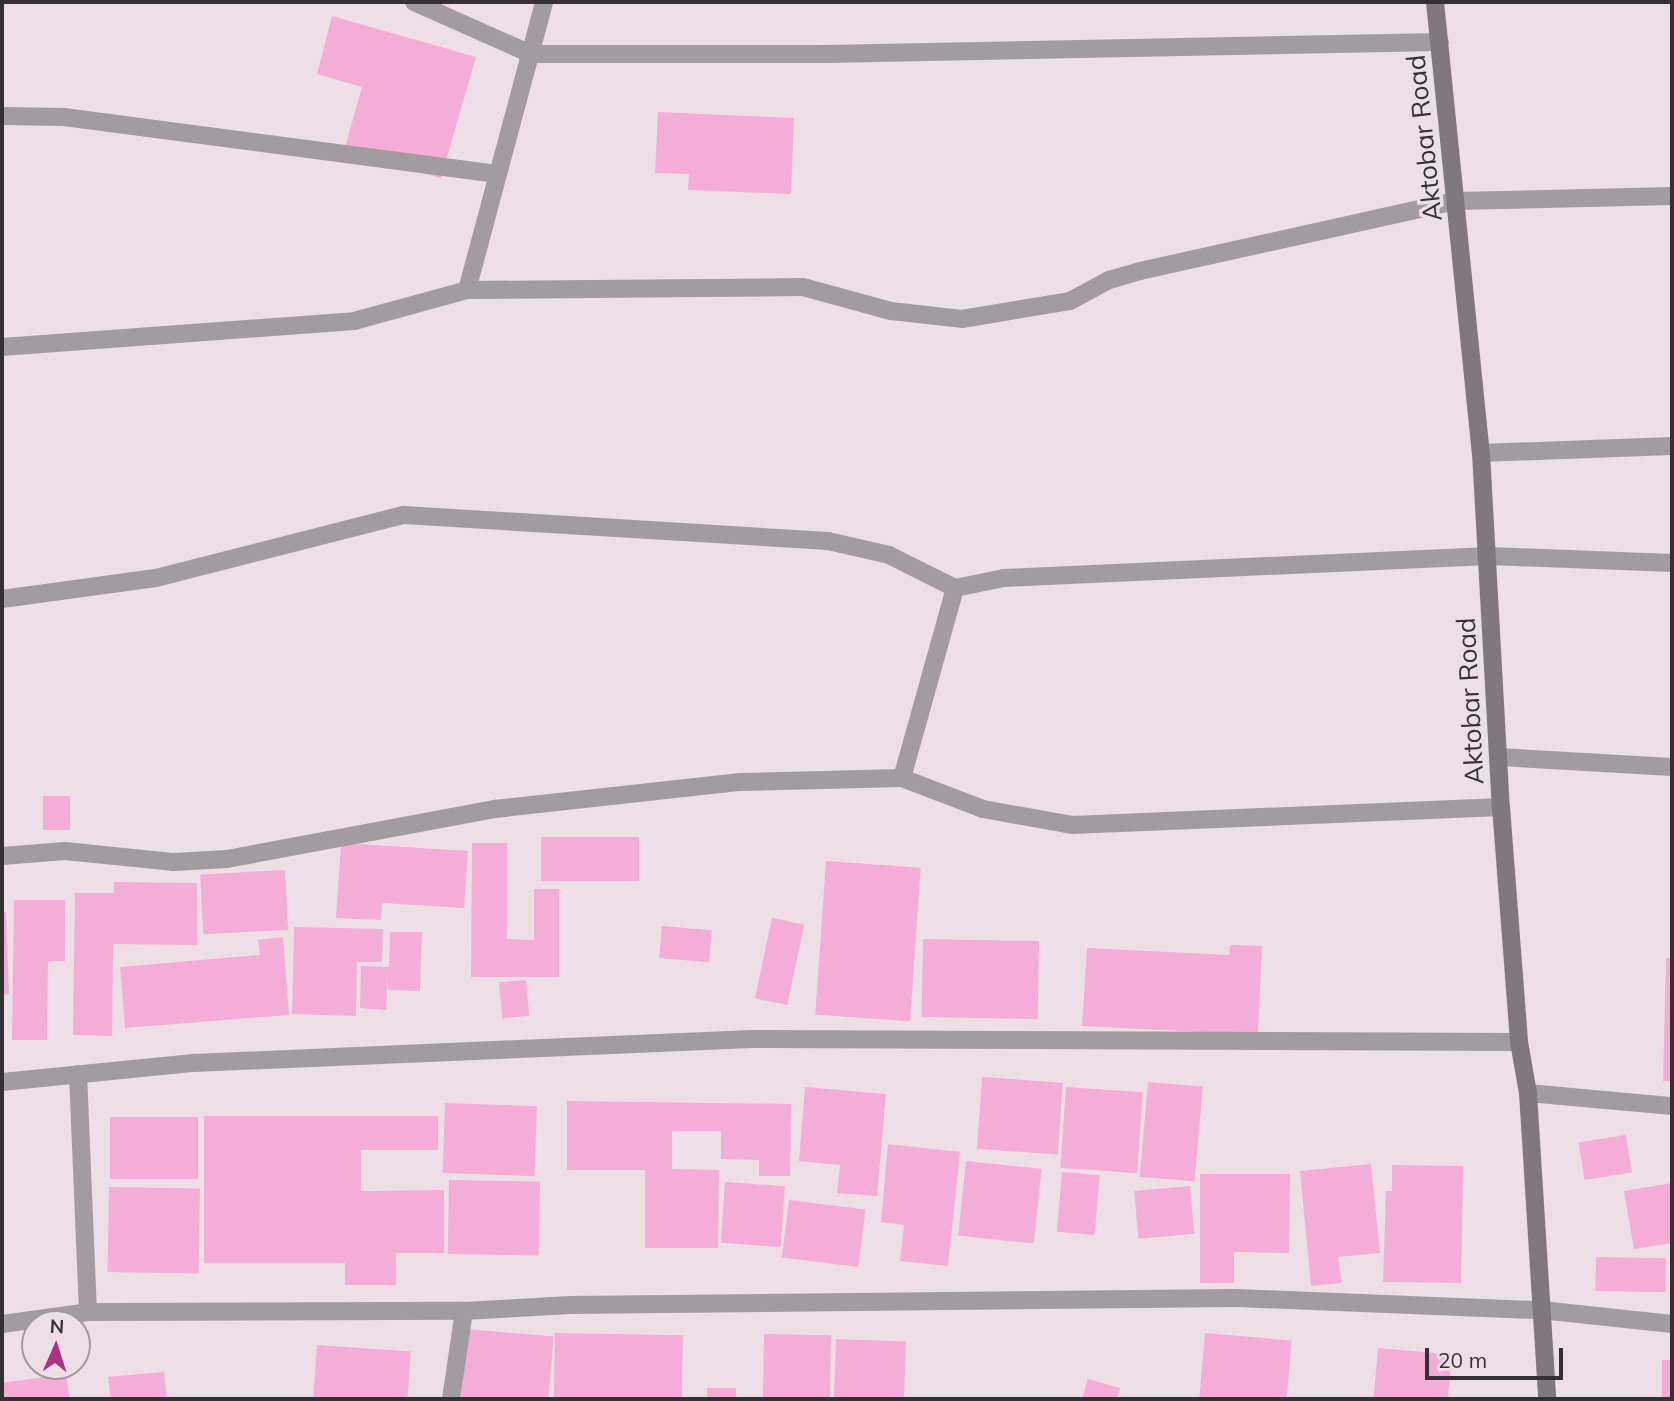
<!DOCTYPE html>
<style>
body{margin:0}
#map{position:relative;width:1674px;height:1401px;overflow:hidden;background:#eedfe7;font-family:Mulish,sans-serif}
div>[style]{position:absolute}
.building>*{inset:0;background:#f4add7;transform-origin:0 0}
.street>*{height:18px;margin:-9px;padding:0 9px;transform-origin:9px;border-radius:9px;background:#a29b9f}
.secondary>*{height:18px;margin:-9px;padding:0 9px;transform-origin:9px;border-radius:9px;background:#81787d}
span{translate:-50% -50%;white-space:nowrap;text-align:center;line-height:1.15;-webkit-text-stroke:7px #eedfe7;paint-order:stroke}
.street-label{font-size:26px;color:#353033}
.frame{position:absolute;inset:0;border:4px solid #353033;pointer-events:none}
.north{position:absolute;left:21px;top:1310px;width:70px;height:70px;box-sizing:border-box;background:#eedfe7;border:2px solid #a4999f;border-radius:50%;rotate:3deg;font-size:19px;font-weight:700;line-height:28px;text-align:center;color:#353033}
.north::after{content:'';display:block;margin:auto;width:24px;height:32px;background:#ac3285;clip-path:polygon(50% 0,100% 100%,50% 72%,0 100%)}
.scale{position:absolute;left:1425px;top:1348px;width:138px;height:32px;box-sizing:border-box;border:4px solid #353033;border-top:0;padding-left:9px;font-size:21px;line-height:24px;white-space:nowrap;color:#353033;-webkit-text-stroke:5px #eedfe7;paint-order:stroke}
</style>
<div id="map">
<div class="building">
<div style="clip-path:polygon(332px 16px,476px 57px,441px 178px,344px 151px,362px 87px,317px 74px)"></div>
<div style="clip-path:polygon(658px 112px,794px 118px,791px 194px,688px 190px,689px 174px,655px 173px)"></div>
<div style="left:43px;top:796px;width:27px;height:34px"></div>
<div style="left:639px;top:837px;width:44px;height:98px;rotate:90deg"></div>
<div style="clip-path:polygon(341px 843px,468px 851px,464px 908px,382px 903px,381px 920px,336px 918px)"></div>
<div style="clip-path:polygon(472px 843px,507px 843px,507px 939px,534px 940px,534px 889px,559px 889px,559px 977px,471px 977px)"></div>
<div style="left:826px;top:861px;width:95px;height:154px;rotate:4deg"></div>
<div style="left:285px;top:870px;width:60px;height:85px;rotate:87deg"></div>
<div style="clip-path:polygon(114px 882px,197px 883px,197px 945px,113px 944px,112px 1036px,73px 1035px,75px 893px,114px 893px)"></div>
<div style="clip-path:polygon(14px 900px,65px 900px,65px 961px,48px 961px,47px 1040px,12px 1040px)"></div>
<div style="clip-path:polygon(2px 912px,6px 912px,9px 994px,2px 995px)"></div>
<div style="left:772px;top:918px;width:33px;height:82px;rotate:12deg"></div>
<div style="left:662px;top:926px;width:50px;height:32px;rotate:5deg"></div>
<div style="clip-path:polygon(294px 927px,383px 929px,382px 962px,357px 962px,356px 1016px,292px 1014px)"></div>
<div style="clip-path:polygon(390px 932px,422px 932px,420px 991px,388px 990px,388px 975px,386px 1010px,360px 1008px,361px 966px,389px 967px)"></div>
<div style="clip-path:polygon(283px 937px,289px 1015px,125px 1028px,120px 967px,260px 955px,258px 940px)"></div>
<div style="left:923px;top:939px;width:116px;height:78px;rotate:1deg"></div>
<div style="clip-path:polygon(1230px 945px,1262px 946px,1258px 1035px,1082px 1026px,1087px 948px,1229px 955px)"></div>
<div style="clip-path:polygon(1666px 958px,1672px 958px,1672px 1081px,1663px 1081px)"></div>
<div style="left:526px;top:980px;width:36px;height:27px;rotate:85deg"></div>
<div style="left:982px;top:1077px;width:81px;height:72px;rotate:4deg"></div>
<div style="left:1148px;top:1082px;width:55px;height:95px;rotate:5deg"></div>
<div style="clip-path:polygon(805px 1087px,886px 1094px,877px 1196px,837px 1193px,840px 1165px,799px 1161px)"></div>
<div style="left:1066px;top:1087px;width:77px;height:81px;rotate:4deg"></div>
<div style="clip-path:polygon(567px 1101px,791px 1104px,790px 1176px,759px 1176px,759px 1160px,721px 1159px,721px 1131px,672px 1131px,672px 1169px,719px 1170px,718px 1248px,645px 1248px,645px 1170px,567px 1170px)"></div>
<div style="left:445px;top:1103px;width:92px;height:70px;rotate:2deg"></div>
<div style="clip-path:polygon(204px 1116px,438px 1116px,438px 1150px,361px 1150px,361px 1191px,444px 1190px,444px 1253px,396px 1253px,396px 1285px,345px 1285px,345px 1263px,204px 1263px)"></div>
<div style="left:110px;top:1117px;width:88px;height:62px"></div>
<div style="left:1626px;top:1135px;width:38px;height:48px;rotate:81deg"></div>
<div style="clip-path:polygon(888px 1144px,960px 1152px,948px 1266px,900px 1261px,904px 1225px,881px 1222px)"></div>
<div style="left:966px;top:1161px;width:76px;height:75px;rotate:6deg"></div>
<div style="clip-path:polygon(1371px 1164px,1380px 1253px,1338px 1257px,1342px 1283px,1311px 1286px,1300px 1171px)"></div>
<div style="clip-path:polygon(1392px 1165px,1463px 1166px,1461px 1283px,1383px 1282px,1386px 1191px,1392px 1191px)"></div>
<div style="left:1062px;top:1172px;width:38px;height:60px;rotate:5deg"></div>
<div style="clip-path:polygon(1200px 1174px,1290px 1174px,1289px 1253px,1234px 1252px,1234px 1283px,1200px 1283px)"></div>
<div style="left:449px;top:1180px;width:91px;height:74px;rotate:1deg"></div>
<div style="left:725px;top:1182px;width:60px;height:61px;rotate:4deg"></div>
<div style="clip-path:polygon(1672px 1183px,1672px 1243px,1634px 1249px,1624px 1191px)"></div>
<div style="left:1190px;top:1186px;width:48px;height:56px;rotate:85deg"></div>
<div style="left:109px;top:1187px;width:91px;height:85px;rotate:1deg"></div>
<div style="left:789px;top:1200px;width:77px;height:58px;rotate:7deg"></div>
<div style="left:1596px;top:1257px;width:70px;height:34px;rotate:1deg"></div>
<div style="left:467px;top:1329px;width:87px;height:70px;rotate:5deg"></div>
<div style="left:555px;top:1333px;width:128px;height:66px;rotate:1deg"></div>
<div style="left:1205px;top:1333px;width:87px;height:66px;rotate:5deg"></div>
<div style="left:764px;top:1334px;width:67px;height:65px;rotate:1deg"></div>
<div style="left:836px;top:1339px;width:70px;height:60px;rotate:2deg"></div>
<div style="left:317px;top:1345px;width:94px;height:54px;rotate:4deg"></div>
<div style="left:1378px;top:1348px;width:74px;height:51px;rotate:5deg"></div>
<div style="left:1662px;top:1360px;width:10px;height:39px"></div>
<div style="clip-path:polygon(164px 1372px,167px 1399px,111px 1399px,108px 1377px)"></div>
<div style="clip-path:polygon(66px 1374px,70px 1399px,2px 1399px,2px 1383px)"></div>
<div style="clip-path:polygon(1088px 1379px,1120px 1388px,1117px 1399px,1082px 1399px)"></div>
<div style="left:736px;top:1388px;width:11px;height:29px;rotate:90deg"></div>
</div>
<div class="street">
<div style="left:414px;top:2px;width:128px;rotate:24deg"></div>
<div style="left:531px;top:54px;width:295px"></div>
<div style="left:826px;top:54px;width:614px;rotate:-1.12deg"></div>
<div style="left:2px;top:116px;width:62px;rotate:0.9deg"></div>
<div style="left:64px;top:117px;width:435px;rotate:7.5deg"></div>
<div style="left:467px;top:290px;width:298px;rotate:-75deg"></div>
<div style="left:2px;top:347px;width:353px;rotate:-4.2deg"></div>
<div style="left:354px;top:321px;width:117px;rotate:-15.3deg"></div>
<div style="left:467px;top:290px;width:336px;rotate:-0.5deg"></div>
<div style="left:803px;top:287px;width:91px;rotate:15.3deg"></div>
<div style="left:891px;top:311px;width:71px;rotate:6.4deg"></div>
<div style="left:962px;top:319px;width:109px;rotate:-9.5deg"></div>
<div style="left:1070px;top:301px;width:44px;rotate:-28.3deg"></div>
<div style="left:1109px;top:280px;width:32px;rotate:-16deg"></div>
<div style="left:1140px;top:271px;width:325px;rotate:-12.5deg"></div>
<div style="left:1457px;top:201px;width:215px;rotate:-1.3deg"></div>
<div style="left:1481px;top:453px;width:191px;rotate:-2.1deg"></div>
<div style="left:2px;top:599px;width:155px;rotate:-7.8deg"></div>
<div style="left:156px;top:578px;width:256px;rotate:-14.3deg"></div>
<div style="left:404px;top:515px;width:425px;rotate:3.5deg"></div>
<div style="left:828px;top:541px;width:63px;rotate:12.9deg"></div>
<div style="left:889px;top:555px;width:74px;rotate:26.6deg"></div>
<div style="left:1499px;top:757px;width:173px;rotate:3.3deg"></div>
<div style="left:902px;top:778px;width:197px;rotate:-74.4deg"></div>
<div style="left:955px;top:588px;width:50px;rotate:-11.5deg"></div>
<div style="left:1004px;top:578px;width:485px;rotate:-2.6deg"></div>
<div style="left:1489px;top:556px;width:183px;rotate:2.2deg"></div>
<div style="left:2px;top:856px;width:63px;rotate:-4.5deg"></div>
<div style="left:65px;top:851px;width:110px;rotate:5.8deg"></div>
<div style="left:174px;top:862px;width:53px;rotate:-3.2deg"></div>
<div style="left:227px;top:859px;width:273px;rotate:-10.6deg"></div>
<div style="left:495px;top:809px;width:247px;rotate:-6.3deg"></div>
<div style="left:741px;top:782px;width:161px;rotate:-1.4deg"></div>
<div style="left:902px;top:778px;width:87px;rotate:20.9deg"></div>
<div style="left:983px;top:809px;width:90px;rotate:10.2deg"></div>
<div style="left:1072px;top:825px;width:429px;rotate:-2.4deg"></div>
<div style="left:78px;top:1074px;width:238px;rotate:87.6deg"></div>
<div style="left:2px;top:1082px;width:193px;rotate:-5.7deg"></div>
<div style="left:194px;top:1063px;width:558px;rotate:-2.47deg"></div>
<div style="left:751px;top:1039px;width:768px;rotate:0.22deg"></div>
<div style="left:1528px;top:1093px;width:145px;rotate:5.2deg"></div>
<div style="left:2px;top:1324px;width:87px;rotate:-7.9deg"></div>
<div style="left:88px;top:1312px;width:376px;rotate:-0.2deg"></div>
<div style="left:464px;top:1311px;width:106px;rotate:-3.2deg"></div>
<div style="left:570px;top:1305px;width:666px;rotate:-0.6deg"></div>
<div style="left:1236px;top:1298px;width:305px;rotate:2.3deg"></div>
<div style="left:1541px;top:1310px;width:132px;rotate:6.1deg"></div>
<div style="left:451px;top:1399px;width:89px;rotate:-81.6deg"></div>
</div>
<div class="secondary">
<div style="left:1435px;top:2px;width:453px;rotate:84.2deg"></div>
<div style="left:1481px;top:453px;width:355px;rotate:86.8deg"></div>
<div style="left:1501px;top:807px;width:236px;rotate:85.6deg"></div>
<div style="left:1519px;top:1042px;width:52px;rotate:80deg"></div>
<div style="left:1528px;top:1093px;width:307px;rotate:86.4deg"></div>
</div>
<div class="street-label">
<span style="left:1424px;top:138px;rotate:-96deg">Aktobar Road</span>
<span style="left:1470px;top:701px;rotate:-93deg">Aktobar Road</span>
</div>
<div class="frame"></div>
<div class="north">N</div>
<div class="scale">20 m</div>
</div>
